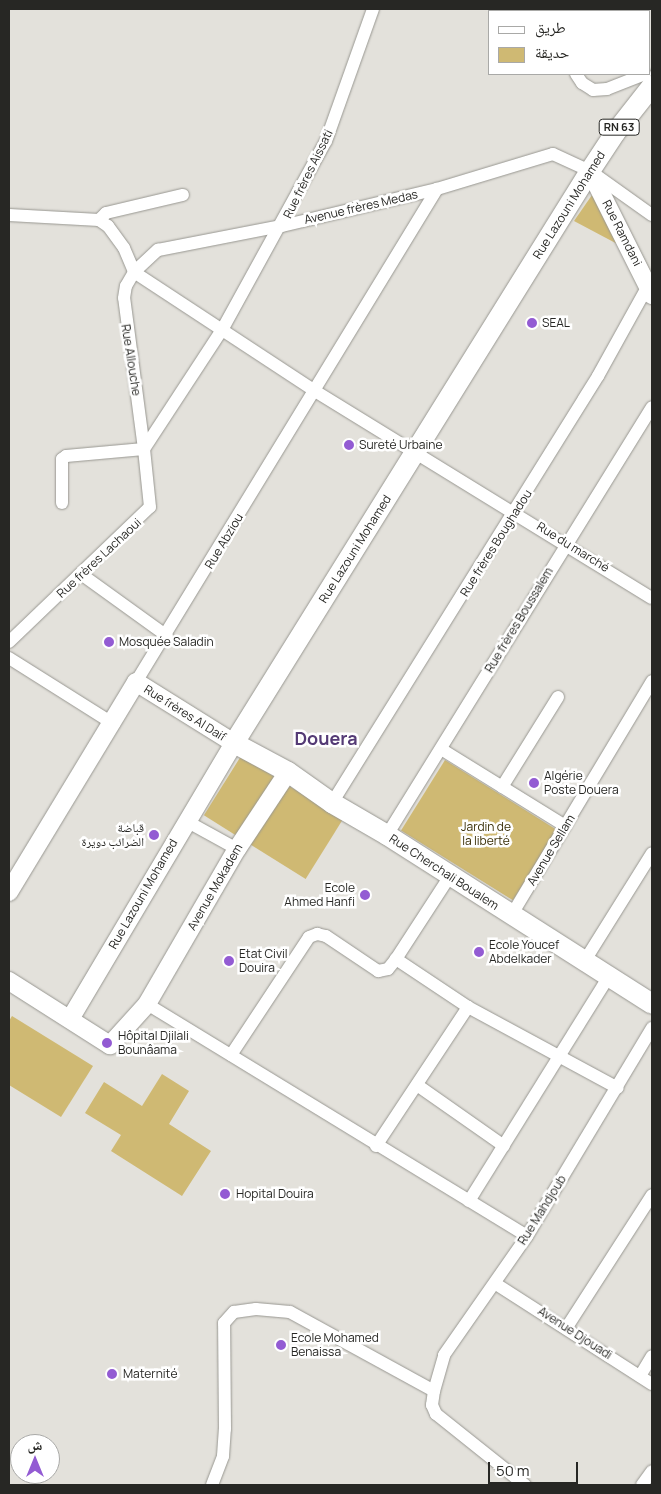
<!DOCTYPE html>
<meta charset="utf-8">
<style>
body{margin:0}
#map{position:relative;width:661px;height:1494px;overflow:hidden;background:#e3e1db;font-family:Manrope,"Noto Naskh Arabic",sans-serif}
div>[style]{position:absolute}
.green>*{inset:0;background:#cfb973;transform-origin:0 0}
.roads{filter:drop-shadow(0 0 1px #989791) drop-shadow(0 0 1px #989791)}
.street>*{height:12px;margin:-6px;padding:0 6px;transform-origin:6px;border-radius:6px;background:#fff}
.secondary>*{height:18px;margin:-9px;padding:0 9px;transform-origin:9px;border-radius:9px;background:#fff}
.primary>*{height:20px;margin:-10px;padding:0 10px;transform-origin:10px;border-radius:10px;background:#fff}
.dots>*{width:14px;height:14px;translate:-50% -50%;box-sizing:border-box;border:2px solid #fff;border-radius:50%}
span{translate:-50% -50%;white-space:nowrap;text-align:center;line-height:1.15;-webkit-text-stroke:5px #fff;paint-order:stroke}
.shield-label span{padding:1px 4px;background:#fff;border:1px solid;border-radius:4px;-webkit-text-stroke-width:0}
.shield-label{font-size:11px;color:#272724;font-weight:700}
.street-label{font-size:12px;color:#272724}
.poi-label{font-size:12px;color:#272724}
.left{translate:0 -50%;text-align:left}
.right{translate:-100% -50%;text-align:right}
.park-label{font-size:12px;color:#392e07}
.district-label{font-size:18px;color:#543a75;font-weight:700}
.frame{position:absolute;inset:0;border:10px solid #272724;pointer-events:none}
.legend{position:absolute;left:488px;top:10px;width:162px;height:65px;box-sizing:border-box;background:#fff;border:1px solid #a9a9a7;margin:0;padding:6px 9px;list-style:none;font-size:15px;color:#272724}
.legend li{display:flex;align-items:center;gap:10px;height:25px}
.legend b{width:25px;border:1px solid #a9a9a7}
.north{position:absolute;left:10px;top:1434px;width:50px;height:50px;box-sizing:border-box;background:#fff;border:1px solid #a9a9a7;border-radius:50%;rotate:0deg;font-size:14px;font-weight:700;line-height:20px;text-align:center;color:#272724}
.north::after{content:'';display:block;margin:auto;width:18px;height:22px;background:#935bd3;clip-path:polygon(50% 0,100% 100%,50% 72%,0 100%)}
.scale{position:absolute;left:488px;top:1462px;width:90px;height:22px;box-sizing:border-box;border:2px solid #272724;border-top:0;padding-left:6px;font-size:15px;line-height:18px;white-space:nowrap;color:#272724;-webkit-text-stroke:4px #fff;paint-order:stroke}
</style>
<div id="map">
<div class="green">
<div style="clip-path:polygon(592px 195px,623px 247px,574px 221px)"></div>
<div style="left:241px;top:756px;width:120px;height:70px;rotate:32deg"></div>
<div style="left:445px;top:760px;width:132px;height:83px;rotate:32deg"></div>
<div style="clip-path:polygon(12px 1016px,93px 1066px,61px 1117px,9px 1085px,9px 1021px)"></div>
<div style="clip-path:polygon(162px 1074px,189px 1091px,169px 1124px,211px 1151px,182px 1196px,111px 1151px,121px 1135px,85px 1113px,104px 1082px,142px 1106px)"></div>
</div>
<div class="roads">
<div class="street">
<div style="left:579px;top:11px;width:2px;rotate:-63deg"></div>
<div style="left:576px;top:74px;width:11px;rotate:56deg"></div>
<div style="left:582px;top:83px;width:13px;rotate:32deg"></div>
<div style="left:593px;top:90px;width:14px;rotate:-4deg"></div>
<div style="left:607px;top:89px;width:41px;rotate:-21.5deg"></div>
<div style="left:9px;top:215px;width:90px;rotate:3.2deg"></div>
<div style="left:99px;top:220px;width:11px;rotate:34deg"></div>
<div style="left:108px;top:226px;width:27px;rotate:54deg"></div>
<div style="left:124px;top:248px;width:26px;rotate:67deg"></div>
<div style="left:134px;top:272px;width:217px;rotate:33.3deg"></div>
<div style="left:315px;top:391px;width:395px;rotate:31.6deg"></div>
<div style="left:99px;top:220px;width:10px;rotate:-45deg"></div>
<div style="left:106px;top:213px;width:79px;rotate:-13.2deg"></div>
<div style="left:62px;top:503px;width:44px;rotate:-90deg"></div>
<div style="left:62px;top:459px;width:5px;rotate:-37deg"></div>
<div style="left:66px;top:456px;width:78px;rotate:-5.1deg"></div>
<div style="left:144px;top:449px;width:152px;rotate:-97.5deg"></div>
<div style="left:124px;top:298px;width:12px;rotate:-81deg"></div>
<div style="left:126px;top:286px;width:16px;rotate:-60deg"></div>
<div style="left:134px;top:272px;width:33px;rotate:-43deg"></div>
<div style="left:158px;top:250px;width:126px;rotate:-11deg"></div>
<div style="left:282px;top:226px;width:159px;rotate:-13.4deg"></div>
<div style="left:437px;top:189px;width:121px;rotate:-16.8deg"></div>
<div style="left:553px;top:154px;width:41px;rotate:24.7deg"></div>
<div style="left:590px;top:171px;width:76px;rotate:35.4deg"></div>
<div style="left:81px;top:574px;width:106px;rotate:35.8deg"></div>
<div style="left:9px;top:642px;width:195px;rotate:-43.8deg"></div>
<div style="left:150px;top:507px;width:58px;rotate:-95.9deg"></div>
<div style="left:144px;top:449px;width:142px;rotate:-56.8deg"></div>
<div style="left:222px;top:330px;width:216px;rotate:-61.2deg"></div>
<div style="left:326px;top:141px;width:140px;rotate:-70.4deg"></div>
<div style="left:9px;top:658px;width:124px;rotate:32.2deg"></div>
<div style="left:136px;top:682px;width:578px;rotate:-58.59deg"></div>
<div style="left:441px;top:749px;width:146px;rotate:31.8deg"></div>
<div style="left:502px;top:787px;width:106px;rotate:-58.1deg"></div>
<div style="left:332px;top:803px;width:503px;rotate:-58.08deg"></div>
<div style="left:598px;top:376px;width:107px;rotate:-61deg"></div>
<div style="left:186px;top:821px;width:58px;rotate:28.8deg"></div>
<div style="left:387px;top:835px;width:503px;rotate:-58.24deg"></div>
<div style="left:511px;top:916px;width:274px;rotate:-59deg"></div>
<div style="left:584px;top:962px;width:128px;rotate:-58deg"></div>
<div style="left:147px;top:1004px;width:445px;rotate:31.4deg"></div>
<div style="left:468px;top:1007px;width:170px;rotate:28.4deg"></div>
<div style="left:231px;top:1055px;width:141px;rotate:-56.5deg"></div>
<div style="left:309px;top:937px;width:9px;rotate:-21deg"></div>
<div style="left:317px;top:934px;width:9px;rotate:13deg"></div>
<div style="left:326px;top:936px;width:63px;rotate:33.9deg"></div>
<div style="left:378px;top:971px;width:10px;rotate:-11deg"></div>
<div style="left:388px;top:969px;width:13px;rotate:-51deg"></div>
<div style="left:417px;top:1085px;width:106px;rotate:35deg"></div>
<div style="left:376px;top:1146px;width:167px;rotate:-56.5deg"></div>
<div style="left:468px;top:1007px;width:87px;rotate:-146.3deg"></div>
<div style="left:396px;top:959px;width:99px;rotate:-57deg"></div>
<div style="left:469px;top:1201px;width:263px;rotate:-58.1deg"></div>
<div style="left:496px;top:1284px;width:185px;rotate:32.7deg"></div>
<div style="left:567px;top:1327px;width:157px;rotate:-57.2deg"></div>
<div style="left:640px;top:1376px;width:23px;rotate:-59deg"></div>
<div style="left:212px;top:1485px;width:31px;rotate:-69deg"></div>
<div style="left:223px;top:1456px;width:27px;rotate:-86deg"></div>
<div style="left:225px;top:1429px;width:106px;rotate:-90.5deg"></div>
<div style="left:224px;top:1323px;width:15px;rotate:-48deg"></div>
<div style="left:234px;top:1312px;width:22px;rotate:-8deg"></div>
<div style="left:256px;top:1309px;width:34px;rotate:5deg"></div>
<div style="left:290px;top:1312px;width:164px;rotate:28.7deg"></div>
<div style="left:525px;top:1485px;width:114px;rotate:-141.4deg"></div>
<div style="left:436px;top:1414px;width:10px;rotate:-114deg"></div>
<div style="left:432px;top:1405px;width:14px;rotate:-82deg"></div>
<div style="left:434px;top:1391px;width:37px;rotate:-74deg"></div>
<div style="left:444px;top:1355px;width:145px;rotate:-55.1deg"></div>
<div style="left:527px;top:1236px;width:243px;rotate:-59deg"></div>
<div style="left:642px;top:1485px;width:17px;rotate:-54deg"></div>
</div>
<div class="secondary">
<div style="left:590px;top:171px;width:139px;rotate:63.4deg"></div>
<div style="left:9px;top:892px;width:245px;rotate:-58.8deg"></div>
<div style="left:136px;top:682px;width:115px;rotate:31.9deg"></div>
<div style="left:234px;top:743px;width:321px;rotate:120.7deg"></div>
<div style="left:9px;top:981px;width:120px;rotate:32.4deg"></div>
<div style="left:110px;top:1045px;width:55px;rotate:-47.9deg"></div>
<div style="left:147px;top:1004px;width:179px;rotate:-59.9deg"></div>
<div style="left:237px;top:849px;width:92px;rotate:-56.5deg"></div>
</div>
<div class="primary">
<div style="left:652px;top:86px;width:60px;rotate:128.2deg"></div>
<div style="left:615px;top:133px;width:45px;rotate:123.3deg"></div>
<div style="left:590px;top:171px;width:674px;rotate:121.9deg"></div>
<div style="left:234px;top:743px;width:61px;rotate:28.2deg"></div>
<div style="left:288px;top:772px;width:54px;rotate:35.2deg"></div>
<div style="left:332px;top:803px;width:64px;rotate:30.2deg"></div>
<div style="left:387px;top:835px;width:314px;rotate:32.5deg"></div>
</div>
</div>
<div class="dots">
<div style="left:532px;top:323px;background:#935bd3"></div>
<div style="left:349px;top:445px;background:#935bd3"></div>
<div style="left:109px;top:642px;background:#935bd3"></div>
<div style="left:534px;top:783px;background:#935bd3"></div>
<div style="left:154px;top:835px;background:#935bd3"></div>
<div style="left:365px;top:895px;background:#935bd3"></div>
<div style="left:479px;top:952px;background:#935bd3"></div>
<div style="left:229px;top:961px;background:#935bd3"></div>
<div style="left:107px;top:1043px;background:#935bd3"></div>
<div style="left:225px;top:1194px;background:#935bd3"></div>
<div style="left:281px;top:1345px;background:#935bd3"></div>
<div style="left:112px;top:1374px;background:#935bd3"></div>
</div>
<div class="shield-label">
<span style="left:619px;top:127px">RN 63</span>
</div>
<div class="street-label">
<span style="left:308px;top:174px;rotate:-64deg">Rue frères Aissati</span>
<span style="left:569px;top:205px;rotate:-58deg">Rue Lazouni Mohamed</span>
<span style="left:361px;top:207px;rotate:-13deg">Avenue frères Medas</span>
<span style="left:622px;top:233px;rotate:63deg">Rue Ramdani</span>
<span style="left:131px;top:360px;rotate:81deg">Rue Allouche</span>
<span style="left:224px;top:541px;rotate:-59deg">Rue Abziou</span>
<span style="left:496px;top:543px;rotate:-58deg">Rue frères Boughadou</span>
<span style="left:573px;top:547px;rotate:32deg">Rue du marché</span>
<span style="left:355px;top:549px;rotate:-58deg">Rue Lazouni Mohamed</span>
<span style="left:99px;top:558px;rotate:-43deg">Rue frères Lachaoui</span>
<span style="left:519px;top:620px;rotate:-59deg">Rue frères Boussalem</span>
<span style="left:185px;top:713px;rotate:32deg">Rue frères Al Daif</span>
<span style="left:551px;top:850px;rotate:-59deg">Avenue Sellam</span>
<span style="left:444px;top:872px;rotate:33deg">Rue Cherchali Boualem</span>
<span style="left:215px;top:887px;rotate:-60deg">Avenue Mokadem</span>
<span style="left:143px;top:894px;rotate:-60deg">Rue Lazouni Mohamed</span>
<span style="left:542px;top:1210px;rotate:-58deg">Rue Mahdjoub</span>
<span style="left:575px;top:1333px;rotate:33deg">Avenue Djouadi</span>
</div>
<div class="poi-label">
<span class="left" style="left:542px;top:323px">SEAL</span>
<span class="left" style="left:359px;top:445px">Sureté Urbaine</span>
<span class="left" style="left:119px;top:642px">Mosquée Saladin</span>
<span class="left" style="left:544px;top:783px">Algérie<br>Poste Douera</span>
<span class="right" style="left:144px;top:835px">قباضة<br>الضرائب دويرة</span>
<span class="right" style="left:355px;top:895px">Ecole<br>Ahmed Hanfi</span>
<span class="left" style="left:489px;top:952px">Ecole Youcef<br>Abdelkader</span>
<span class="left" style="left:239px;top:961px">Etat Civil<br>Douira</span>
<span class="left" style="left:118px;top:1043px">Hôpital Djilali<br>Bounâama</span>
<span class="left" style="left:236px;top:1194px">Hopital Douira</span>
<span class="left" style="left:291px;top:1345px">Ecole Mohamed<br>Benaissa</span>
<span class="left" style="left:123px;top:1374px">Maternité</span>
</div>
<div class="park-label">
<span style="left:486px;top:834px">Jardin de<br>la liberté</span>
</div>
<div class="district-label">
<span style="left:326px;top:738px">Douera</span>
</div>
<div class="frame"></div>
<ul class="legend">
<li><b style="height:6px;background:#fff"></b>طريق</li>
<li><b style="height:14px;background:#cfb973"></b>حديقة</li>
</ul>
<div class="north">ش</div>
<div class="scale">50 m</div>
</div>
